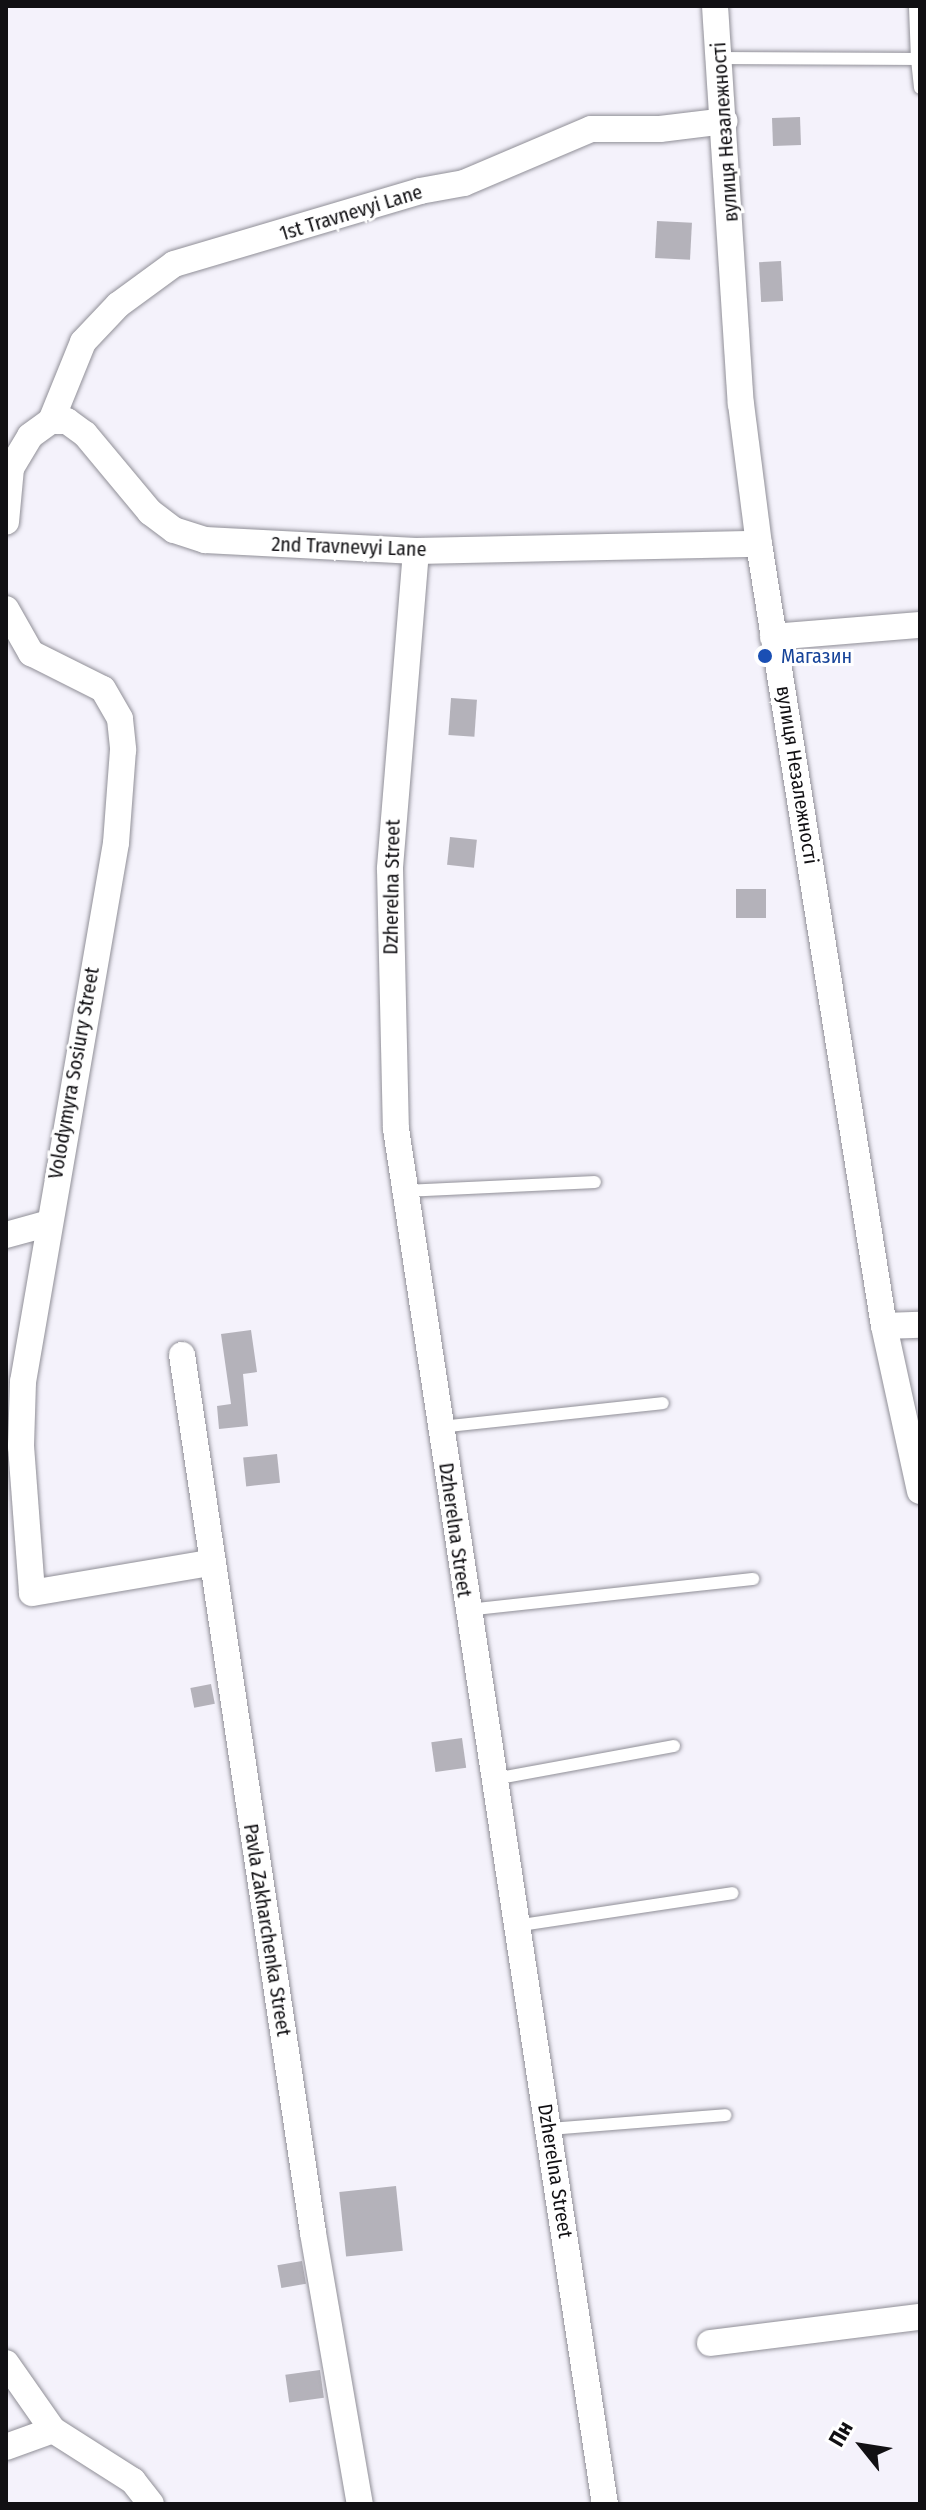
<!DOCTYPE html>
<meta charset="utf-8">
<style>
body{margin:0}
#map{position:relative;width:926px;height:2510px;overflow:hidden;background:#f4f2fb;font-family:"Fira Sans Condensed",sans-serif}
div>[style]{position:absolute}
.building>*{inset:0;background:#b4b2ba;transform-origin:0 0}
.roads{filter:drop-shadow(0 0 2px #908f97) drop-shadow(0 0 2px #908f97)}
.lane>*{height:12px;margin:-6px;padding:0 6px;transform-origin:6px;border-radius:6px;background:#fff}
.street>*{height:26px;margin:-13px;padding:0 13px;transform-origin:13px;border-radius:13px;background:#fff}
.dots>*{width:22px;height:22px;translate:-50% -50%;box-sizing:border-box;border:4px solid #fff;border-radius:50%}
span{translate:-50% -50%;white-space:nowrap;text-align:center;line-height:1.15;-webkit-text-stroke:6px #fff;paint-order:stroke}
.street-label{font-size:20px;color:#111013}
.transit-label{font-size:20px;color:#164399}
.left{translate:0 -50%;text-align:left}
.frame{position:absolute;inset:0;border:8px solid #111013;pointer-events:none}
.north{position:absolute;left:822px;top:2406px;width:80px;height:80px;-webkit-text-stroke:6px #fff;paint-order:stroke;rotate:300deg;font-size:22px;font-weight:700;line-height:32px;text-align:center;color:#111013}
.north::after{content:'';display:block;margin:auto;width:28px;height:36px;background:#111013;clip-path:polygon(50% 0,100% 100%,50% 72%,0 100%)}
</style>
<div id="map">
<div class="building">
<div style="left:800px;top:117px;width:28px;height:28px;rotate:88deg"></div>
<div style="left:657px;top:221px;width:35px;height:37px;rotate:3deg"></div>
<div style="left:781px;top:261px;width:40px;height:22px;rotate:87deg"></div>
<div style="left:451px;top:698px;width:26px;height:37px;rotate:4deg"></div>
<div style="left:450px;top:837px;width:27px;height:28px;rotate:6deg"></div>
<div style="left:736px;top:889px;width:30px;height:29px"></div>
<div style="clip-path:polygon(251px 1330px,257px 1372px,243px 1374px,248px 1426px,219px 1429px,217px 1406px,231px 1404px,221px 1334px)"></div>
<div style="left:277px;top:1454px;width:29px;height:34px;rotate:84deg"></div>
<div style="left:211px;top:1684px;width:20px;height:21px;rotate:79deg"></div>
<div style="left:462px;top:1738px;width:30px;height:31px;rotate:82deg"></div>
<div style="left:396px;top:2186px;width:65px;height:57px;rotate:84deg"></div>
<div style="left:302px;top:2261px;width:23px;height:25px;rotate:80deg"></div>
<div style="left:320px;top:2370px;width:28px;height:35px;rotate:82deg"></div>
</div>
<div class="roads">
<div class="lane">
<div style="left:720px;top:58px;width:197px;rotate:0.3deg"></div>
<div style="left:917px;top:59px;width:53px;rotate:-92.2deg"></div>
<div style="left:917px;top:59px;width:29px;rotate:84deg"></div>
<div style="left:405px;top:1191px;width:190px;rotate:-2.7deg"></div>
<div style="left:440px;top:1427px;width:224px;rotate:-6.1deg"></div>
<div style="left:467px;top:1610px;width:288px;rotate:-6.2deg"></div>
<div style="left:494px;top:1779px;width:183px;rotate:-10.4deg"></div>
<div style="left:515px;top:1926px;width:220px;rotate:-8.6deg"></div>
<div style="left:549px;top:2129px;width:177px;rotate:-4.5deg"></div>
</div>
<div class="street">
<div style="left:715px;top:6px;width:399px;rotate:86.3deg"></div>
<div style="left:741px;top:404px;width:141px;rotate:82.7deg"></div>
<div style="left:759px;top:544px;width:792px;rotate:80.92deg"></div>
<div style="left:884px;top:1326px;width:169px;rotate:77.7deg"></div>
<div style="left:51px;top:421px;width:85px;rotate:-67.9deg"></div>
<div style="left:83px;top:342px;width:51px;rotate:-46.6deg"></div>
<div style="left:118px;top:305px;width:69px;rotate:-36.2deg"></div>
<div style="left:174px;top:264px;width:257px;rotate:-16.5deg"></div>
<div style="left:420px;top:191px;width:45px;rotate:-10.3deg"></div>
<div style="left:464px;top:183px;width:138px;rotate:-23deg"></div>
<div style="left:591px;top:129px;width:69px"></div>
<div style="left:660px;top:129px;width:65px;rotate:-7deg"></div>
<div style="left:6px;top:468px;width:5px"></div>
<div style="left:11px;top:468px;width:54px;rotate:95.3deg"></div>
<div style="left:11px;top:468px;width:37px;rotate:-59deg"></div>
<div style="left:30px;top:436px;width:26px;rotate:-36deg"></div>
<div style="left:51px;top:421px;width:16px"></div>
<div style="left:67px;top:421px;width:22px;rotate:36deg"></div>
<div style="left:85px;top:434px;width:102px;rotate:50.2deg"></div>
<div style="left:150px;top:512px;width:30px;rotate:37deg"></div>
<div style="left:174px;top:530px;width:33px;rotate:18deg"></div>
<div style="left:205px;top:540px;width:211px;rotate:3deg"></div>
<div style="left:416px;top:551px;width:343px;rotate:-1.2deg"></div>
<div style="left:416px;top:551px;width:319px;rotate:94.7deg"></div>
<div style="left:390px;top:869px;width:260px;rotate:88.7deg"></div>
<div style="left:396px;top:1129px;width:1391px;rotate:81.36deg"></div>
<div style="left:6px;top:609px;width:51px;rotate:60.4deg"></div>
<div style="left:31px;top:653px;width:80px;rotate:26.6deg"></div>
<div style="left:103px;top:689px;width:34px;rotate:60deg"></div>
<div style="left:120px;top:719px;width:31px;rotate:84deg"></div>
<div style="left:123px;top:750px;width:93px;rotate:94.3deg"></div>
<div style="left:116px;top:843px;width:547px;rotate:99.79deg"></div>
<div style="left:23px;top:1382px;width:64px;rotate:91.8deg"></div>
<div style="left:21px;top:1446px;width:147px;rotate:85.7deg"></div>
<div style="left:32px;top:1593px;width:181px;rotate:-9.6deg"></div>
<div style="left:773px;top:637px;width:147px;rotate:-4.7deg"></div>
<div style="left:6px;top:1235px;width:41px;rotate:-15.4deg"></div>
<div style="left:884px;top:1326px;width:36px;rotate:-2deg"></div>
<div style="left:182px;top:1355px;width:888px;rotate:81.51deg"></div>
<div style="left:313px;top:2233px;width:275px;rotate:80.2deg"></div>
<div style="left:710px;top:2343px;width:212px;rotate:-7.1deg"></div>
<div style="left:6px;top:2363px;width:82px;rotate:55deg"></div>
<div style="left:53px;top:2430px;width:95px;rotate:32.5deg"></div>
<div style="left:133px;top:2481px;width:29px;rotate:52deg"></div>
<div style="left:6px;top:2447px;width:50px;rotate:-19.9deg"></div>
</div>
</div>
<div class="dots">
<div style="left:765px;top:656px;background:#1a4fb4"></div>
</div>
<div class="street-label">
<span style="left:725px;top:132px;rotate:-94deg">вулиця Незалежності</span>
<span style="left:351px;top:213px;rotate:-17deg">1st Travnevyi Lane</span>
<span style="left:349px;top:547px;rotate:2deg">2nd Travnevyi Lane</span>
<span style="left:797px;top:775px;rotate:81deg">вулиця Незалежності</span>
<span style="left:392px;top:887px;rotate:-89deg">Dzherelna Street</span>
<span style="left:74px;top:1073px;rotate:-80deg">Volodymyra Sosiury Street</span>
<span style="left:455px;top:1530px;rotate:82deg">Dzherelna Street</span>
<span style="left:267px;top:1930px;rotate:81deg">Pavla Zakharchenka Street</span>
<span style="left:555px;top:2171px;rotate:81deg">Dzherelna Street</span>
</div>
<div class="transit-label">
<span class="left" style="left:781px;top:656px">Магазин</span>
</div>
<div class="frame"></div>
<div class="north">Пн</div>
</div>
